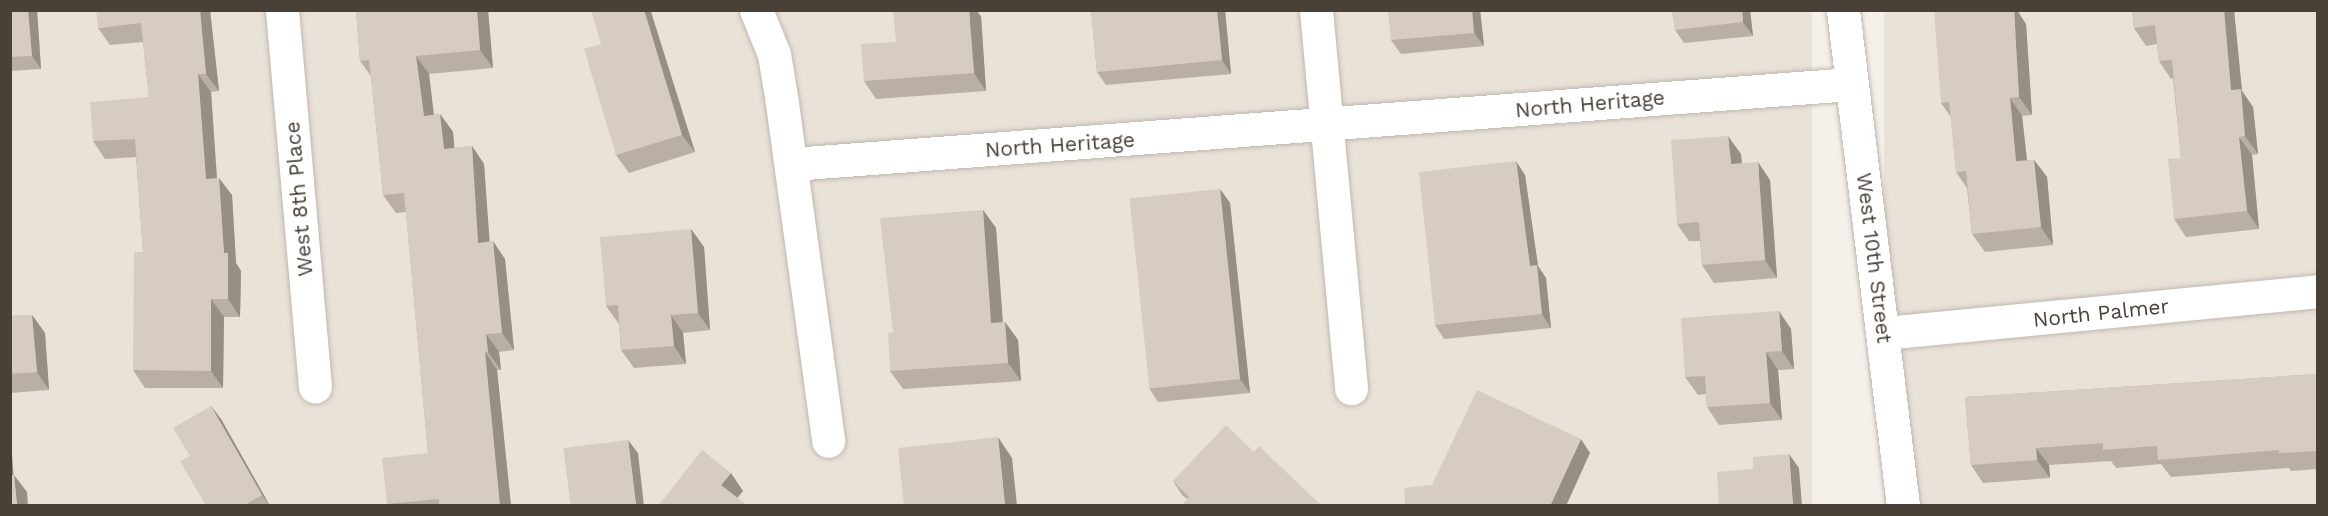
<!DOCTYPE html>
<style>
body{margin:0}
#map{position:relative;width:2328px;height:516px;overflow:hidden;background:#f5f1ea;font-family:"Work Sans",sans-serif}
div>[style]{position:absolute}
.residential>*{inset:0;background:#e9e2d8;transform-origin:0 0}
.roads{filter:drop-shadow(0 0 2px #c1b8ad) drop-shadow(0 0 2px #c1b8ad)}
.minor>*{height:33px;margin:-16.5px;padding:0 16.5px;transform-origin:16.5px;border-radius:16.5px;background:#fff}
.wall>*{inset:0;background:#b9afa5}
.shaded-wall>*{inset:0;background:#968f86}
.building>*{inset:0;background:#d7ccc0;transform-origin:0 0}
span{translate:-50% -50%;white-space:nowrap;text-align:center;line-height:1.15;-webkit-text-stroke:4.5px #fff;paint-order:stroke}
.street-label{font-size:21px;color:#494138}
.frame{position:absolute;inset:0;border:12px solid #494138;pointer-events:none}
</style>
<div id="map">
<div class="residential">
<div style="left:10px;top:11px;width:1802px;height:494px"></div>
<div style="left:1884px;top:11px;width:433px;height:497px"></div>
</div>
<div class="roads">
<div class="minor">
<div style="left:282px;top:10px;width:378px;rotate:85deg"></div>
<div style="left:756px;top:10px;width:48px;rotate:67.8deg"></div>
<div style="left:774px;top:54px;width:50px;rotate:80.7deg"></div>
<div style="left:782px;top:103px;width:341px;rotate:82.2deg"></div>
<div style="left:1316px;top:10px;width:380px;rotate:84.7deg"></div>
<div style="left:1843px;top:10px;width:500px;rotate:83.1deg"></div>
<div style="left:792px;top:164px;width:1062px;rotate:-4.32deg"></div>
<div style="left:1884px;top:333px;width:436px;rotate:-5.5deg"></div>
</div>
</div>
<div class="wall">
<div style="clip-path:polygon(10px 10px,37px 10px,41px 69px,10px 71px)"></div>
<div style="clip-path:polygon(210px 10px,219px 91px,211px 92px,217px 178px,232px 195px,236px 263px,241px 271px,240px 317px,224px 317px,223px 388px,145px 388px,133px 370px,143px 252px,136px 157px,105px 159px,93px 141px,149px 97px,143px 42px,110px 45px,98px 28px)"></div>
<div style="clip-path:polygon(356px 10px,488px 10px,493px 68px,429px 74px,434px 115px,440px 114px,453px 132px,454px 148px,472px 146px,484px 164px,489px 241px,505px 259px,514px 350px,499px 352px,501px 370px,497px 370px,511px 506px,388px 506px,387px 504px,428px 453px,406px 212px,396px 213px,383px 195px,371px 76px,360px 61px)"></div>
<div style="clip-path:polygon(1091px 10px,1225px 10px,1231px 74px,1106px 85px,1097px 72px)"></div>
<div style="clip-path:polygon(1480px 10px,1484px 46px,1401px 54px,1391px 40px)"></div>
<div style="clip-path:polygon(1672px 10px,1750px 10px,1753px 36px,1684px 43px,1675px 30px)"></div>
<div style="clip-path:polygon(2132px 10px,2234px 10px,2242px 91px,2253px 107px,2258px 154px,2252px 155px,2259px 229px,2186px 237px,2174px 219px,2181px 158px,2173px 78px,2171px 79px,2159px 61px,2157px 44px,2146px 46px,2134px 28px)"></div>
<div style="clip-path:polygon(651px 12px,695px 152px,629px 173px,616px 155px,601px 44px)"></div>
<div style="clip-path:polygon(981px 16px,986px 91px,876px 99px,864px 81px,896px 42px)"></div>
<div style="clip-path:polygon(2026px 24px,2032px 115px,2022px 116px,2027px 160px,2034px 160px,2047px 177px,2053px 245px,1985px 252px,1972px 234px,1967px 188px,1956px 172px,1951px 117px,1941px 103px)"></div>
<div style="clip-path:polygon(1741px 154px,1742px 164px,1770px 180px,1777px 278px,1714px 283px,1702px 265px,1700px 241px,1689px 241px,1677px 224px)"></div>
<div style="clip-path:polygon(1525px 175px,1538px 266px,1546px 278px,1551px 328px,1444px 339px,1435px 325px)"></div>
<div style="clip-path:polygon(1220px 189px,1230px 203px,1250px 393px,1158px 402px,1149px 388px)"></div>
<div style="clip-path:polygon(983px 210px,996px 228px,1003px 322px,1005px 322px,1018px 340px,1021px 381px,903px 389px,890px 371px,893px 332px)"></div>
<div style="clip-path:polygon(691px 229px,704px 247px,710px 330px,683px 333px,686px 364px,634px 368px,621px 350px,619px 324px,606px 306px)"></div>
<div style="clip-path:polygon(32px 315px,45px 333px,49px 390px,10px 393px,10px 316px)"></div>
<div style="clip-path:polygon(1791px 329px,1794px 369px,1778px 370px,1782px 420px,1719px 425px,1707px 407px,1706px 394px,1698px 395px,1685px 377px)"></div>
<div style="clip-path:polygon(2318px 374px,2318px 469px,2291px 471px,2289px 468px,2171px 477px,2161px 464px,2116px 468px,2111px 461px,2049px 465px,2050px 478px,1983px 483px,1971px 465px,1965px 397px)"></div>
<div style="clip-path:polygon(211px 406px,221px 419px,270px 506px,206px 506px,190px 456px)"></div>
<div style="clip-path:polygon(1254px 452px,1187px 499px,1182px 495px,1173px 481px)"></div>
</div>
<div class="shaded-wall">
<div style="clip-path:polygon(28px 10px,37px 10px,41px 69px,32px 56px)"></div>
<div style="clip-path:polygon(200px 10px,210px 10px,219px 91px,206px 74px)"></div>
<div style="clip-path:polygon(477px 10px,488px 10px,493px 68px,480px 50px)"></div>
<div style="clip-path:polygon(644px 10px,651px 10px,651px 12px,695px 152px,682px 135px)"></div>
<div style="clip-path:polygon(969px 10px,976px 10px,981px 16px,986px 91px,974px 73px)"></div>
<div style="clip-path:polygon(1217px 10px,1225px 10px,1231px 74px,1222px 60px)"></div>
<div style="clip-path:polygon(1472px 10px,1480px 10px,1484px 46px,1474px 33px)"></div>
<div style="clip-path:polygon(1742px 10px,1750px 10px,1753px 36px,1743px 22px)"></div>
<div style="clip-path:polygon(2014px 10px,2017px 10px,2026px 24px,2032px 115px,2019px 97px)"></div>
<div style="clip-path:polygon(2224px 10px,2234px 10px,2242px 91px,2253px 107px,2258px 154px,2245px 136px,2231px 90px)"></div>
<div style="clip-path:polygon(416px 56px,429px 74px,436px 134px,424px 116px)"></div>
<div style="clip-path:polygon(198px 74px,211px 92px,218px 196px,206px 179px)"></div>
<div style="clip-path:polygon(2010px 98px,2022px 116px,2029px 179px,2016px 161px)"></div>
<div style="clip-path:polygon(440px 114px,453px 132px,456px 167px,444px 149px)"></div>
<div style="clip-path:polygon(1728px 136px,1741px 154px,1743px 182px,1731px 164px)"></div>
<div style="clip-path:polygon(2239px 137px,2252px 155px,2259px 229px,2247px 211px)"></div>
<div style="clip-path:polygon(472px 146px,484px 164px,491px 260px,478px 243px)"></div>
<div style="clip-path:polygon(2034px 160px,2047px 177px,2053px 245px,2041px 227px)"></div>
<div style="clip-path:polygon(1516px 161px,1525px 175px,1538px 266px,1546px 278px,1551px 328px,1542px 314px,1530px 266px)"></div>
<div style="clip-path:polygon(1758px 162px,1770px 180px,1777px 278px,1765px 260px)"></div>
<div style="clip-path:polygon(219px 178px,232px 195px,236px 263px,241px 271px,240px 317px,228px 299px,224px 253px)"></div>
<div style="clip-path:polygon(1220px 189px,1230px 203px,1250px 393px,1240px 379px)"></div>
<div style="clip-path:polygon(983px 210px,996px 228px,1004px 341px,991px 323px)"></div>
<div style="clip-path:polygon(691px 229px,704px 247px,710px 330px,698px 313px)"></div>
<div style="clip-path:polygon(493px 241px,505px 259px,514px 350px,502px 333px)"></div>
<div style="clip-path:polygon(211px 299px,224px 317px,223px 388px,211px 371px)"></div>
<div style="clip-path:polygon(1779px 311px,1791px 329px,1794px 369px,1782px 351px)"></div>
<div style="clip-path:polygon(32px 315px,45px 333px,49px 390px,37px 372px)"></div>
<div style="clip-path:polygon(671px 315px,683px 333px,686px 364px,674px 346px)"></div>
<div style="clip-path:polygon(1005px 322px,1018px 340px,1021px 381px,1008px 363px)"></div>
<div style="clip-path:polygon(486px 334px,499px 352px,501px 370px,488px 352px)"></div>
<div style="clip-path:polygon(485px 352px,497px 370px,511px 506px,500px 506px)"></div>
<div style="clip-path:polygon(1766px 352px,1778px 370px,1782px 420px,1770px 403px)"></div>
<div style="clip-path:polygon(211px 406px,221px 419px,270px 506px,262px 495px)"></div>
<div style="clip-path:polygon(998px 437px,1012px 458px,1017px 506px,1005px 506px)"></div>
<div style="clip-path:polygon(1581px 439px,1590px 453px,1566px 506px,1550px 506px)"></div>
<div style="clip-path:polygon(628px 440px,638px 453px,644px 506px,636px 505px)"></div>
<div style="clip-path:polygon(2036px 448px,2049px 465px,2050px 478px,2037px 460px)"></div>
<div style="clip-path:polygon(10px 452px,12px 454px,15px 493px,10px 487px)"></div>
<div style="clip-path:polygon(1789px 454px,1799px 468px,1802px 506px,1793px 506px)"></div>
<div style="clip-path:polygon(731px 473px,743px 491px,734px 502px,721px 485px)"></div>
<div style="clip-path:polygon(14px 475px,27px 492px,28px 506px,17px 506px)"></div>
</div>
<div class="building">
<div style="clip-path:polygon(10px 10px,28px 10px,32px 56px,10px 57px)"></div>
<div style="clip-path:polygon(96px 10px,200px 10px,206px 74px,198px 74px,206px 179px,219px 178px,224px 253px,228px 253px,228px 299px,211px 299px,211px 371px,133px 370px,134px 252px,143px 252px,135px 139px,93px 141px,90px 102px,149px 97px,141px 23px,98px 28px)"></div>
<div style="clip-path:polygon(356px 10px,477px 10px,480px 50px,416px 56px,424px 116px,440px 114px,444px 149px,472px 146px,478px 243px,493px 241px,502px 333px,486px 334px,488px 352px,485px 352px,500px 506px,439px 506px,439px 499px,387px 504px,382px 458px,428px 453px,404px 193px,383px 195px,369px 60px,360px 61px)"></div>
<div style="clip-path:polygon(591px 10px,644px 10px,682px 135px,616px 155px,584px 49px,601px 44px)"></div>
<div style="clip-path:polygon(893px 10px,969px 10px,974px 73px,864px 81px,861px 44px,896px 42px)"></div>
<div style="clip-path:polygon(1091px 10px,1217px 10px,1222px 60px,1097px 72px)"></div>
<div style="clip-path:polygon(1388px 10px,1472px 10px,1474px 33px,1391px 40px)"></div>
<div style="clip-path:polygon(1672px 10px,1742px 10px,1743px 22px,1675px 30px)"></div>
<div style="clip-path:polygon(1934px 10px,2014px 10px,2019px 97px,2010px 98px,2016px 161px,2034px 160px,2041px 227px,1972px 234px,1966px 171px,1956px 172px,1949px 102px,1941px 103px)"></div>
<div style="clip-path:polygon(2132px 10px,2224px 10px,2231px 90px,2241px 89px,2245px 136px,2239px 137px,2247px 211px,2174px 219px,2168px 159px,2181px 158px,2172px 60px,2159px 61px,2155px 25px,2134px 28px)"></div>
<div style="clip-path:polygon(1728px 136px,1731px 164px,1758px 162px,1765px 260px,1702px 265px,1699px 222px,1677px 224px,1671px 140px)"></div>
<div style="clip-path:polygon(1516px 161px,1530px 266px,1537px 265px,1542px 314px,1435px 325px,1419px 172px)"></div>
<div style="left:1220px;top:189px;width:191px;height:91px;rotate:84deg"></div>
<div style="clip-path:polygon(983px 210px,991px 323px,1005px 322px,1008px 363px,890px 371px,888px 333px,893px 332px,880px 218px)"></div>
<div style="clip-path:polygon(691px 229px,698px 313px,671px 315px,674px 346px,621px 350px,618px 305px,606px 306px,600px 237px)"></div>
<div style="clip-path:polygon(1779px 311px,1782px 351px,1766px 352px,1770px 403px,1707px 407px,1705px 376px,1685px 377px,1681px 318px)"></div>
<div style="clip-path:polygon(32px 315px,37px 372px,10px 374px,10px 316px)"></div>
<div style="clip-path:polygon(2318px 374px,2318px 451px,2279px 453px,2279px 450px,2158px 460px,2157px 446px,2103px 450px,2103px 443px,2036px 448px,2037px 460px,1971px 465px,1965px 397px)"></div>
<div style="clip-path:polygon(1477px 390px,1581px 439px,1550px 506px,1405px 506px,1404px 488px,1432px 485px)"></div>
<div style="clip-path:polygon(211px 406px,262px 495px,243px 506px,206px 506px,180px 461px,190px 456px,173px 428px)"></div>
<div style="clip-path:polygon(1226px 425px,1254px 452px,1259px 446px,1322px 506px,1181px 506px,1189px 497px,1173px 481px)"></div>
<div style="clip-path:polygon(998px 437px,1005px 506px,904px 506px,898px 448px)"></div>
<div style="left:628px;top:440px;width:65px;height:65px;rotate:83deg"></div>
<div style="clip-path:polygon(702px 450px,731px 473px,721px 485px,748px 506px,658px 506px)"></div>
<div style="clip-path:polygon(1789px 454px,1793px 506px,1719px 506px,1717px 472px,1753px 469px,1753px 457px)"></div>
<div style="clip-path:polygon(10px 475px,14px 475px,17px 506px,10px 506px)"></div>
</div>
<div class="street-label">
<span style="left:1590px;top:104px;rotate:-5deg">North Heritage</span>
<span style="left:1060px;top:145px;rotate:-4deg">North Heritage</span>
<span style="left:299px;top:199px;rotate:-95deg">West 8th Place</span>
<span style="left:1874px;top:258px;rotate:83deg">West 10th Street</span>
<span style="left:2101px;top:313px;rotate:-6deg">North Palmer</span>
</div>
<div class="frame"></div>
</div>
